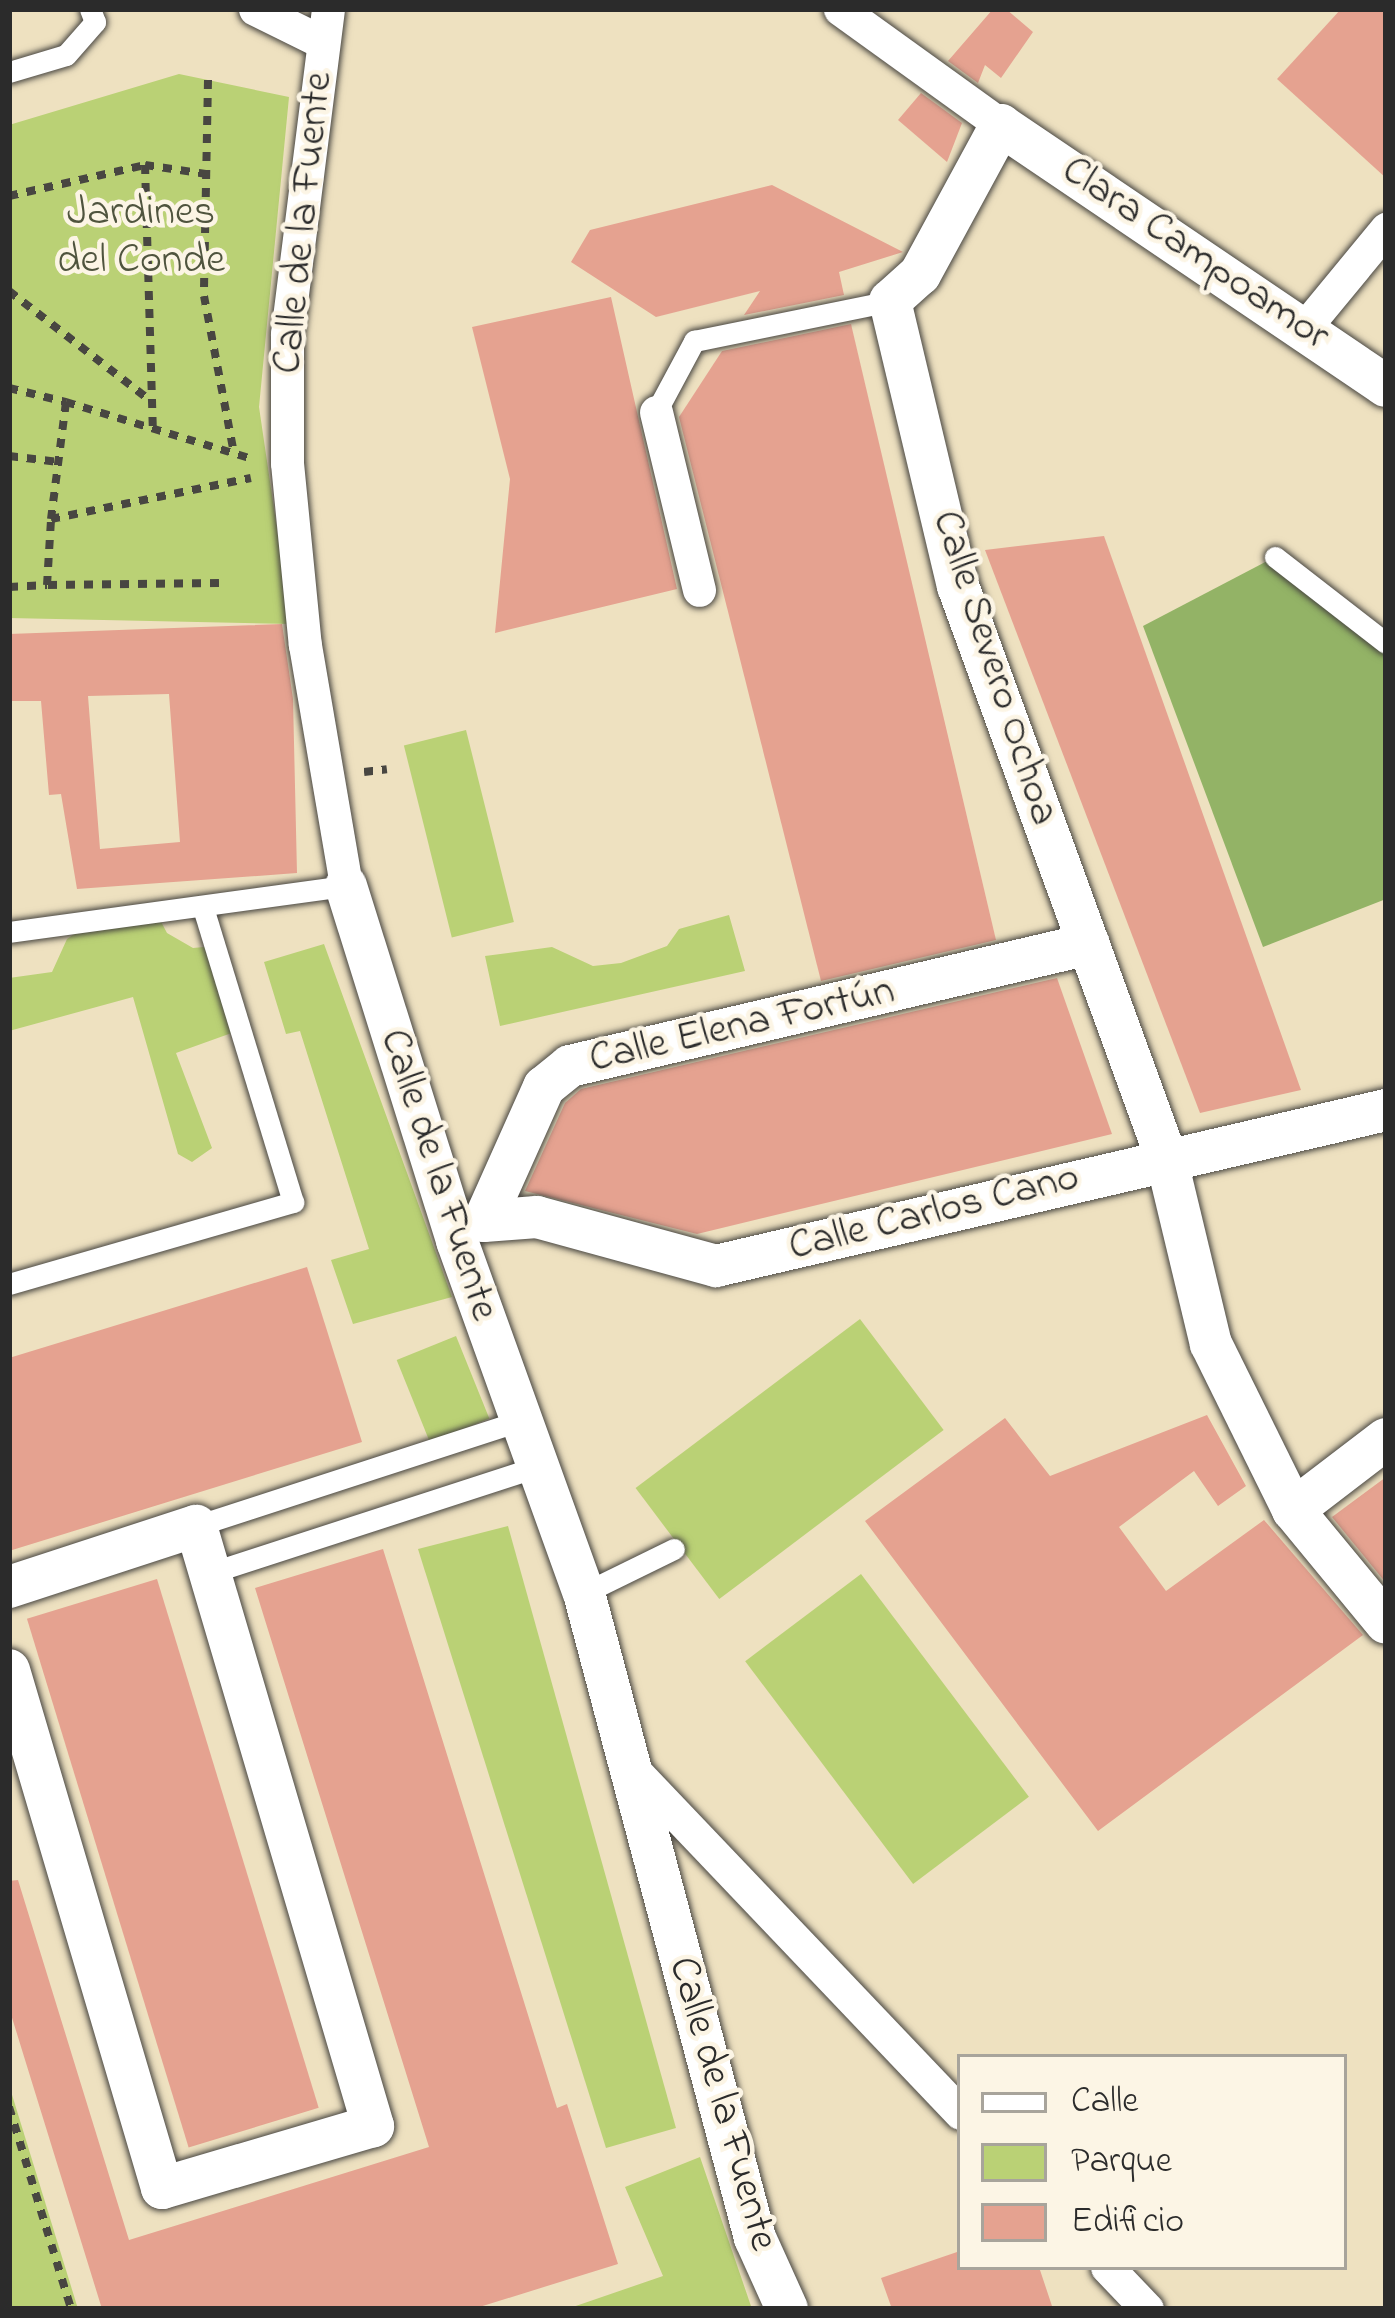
<!DOCTYPE html>
<meta charset="utf-8">
<style>
body{margin:0}
#map{position:relative;width:1395px;height:2318px;overflow:hidden;background:#eee1c0;font-family:"Indie Flower",sans-serif}
div>[style]{position:absolute}
.green>*{inset:0;background:#bad175;transform-origin:0 0}
.forest>*{inset:0;background:#93b366}
.building>*{inset:0;background:#e5a290;transform-origin:0 0}
.path>*{height:8px;margin-top:-4px;transform-origin:0;background:repeating-linear-gradient(90deg,#484641 0 9px,transparent 0 18px)}
.roads{filter:drop-shadow(0 0 3px #484641) drop-shadow(0 0 3px #484641)}
.service>*{height:21px;margin:-10.5px;padding:0 10.5px;transform-origin:10.5px;border-radius:10.5px;background:#fff}
.pedestrian>*{height:33px;margin:-16.5px;padding:0 16.5px;transform-origin:16.5px;border-radius:16.5px;background:#fff}
.minor>*{height:42px;margin:-21px;padding:0 21px;transform-origin:21px;border-radius:21px;background:#fff}
span{translate:-50% -50%;white-space:nowrap;text-align:center;line-height:1.15;-webkit-text-stroke:9px #fcf5e5;paint-order:stroke}
.park-label{font-size:42px;color:#4f543e}
.street-label{font-size:42px;color:#2b2b2b}
.frame{position:absolute;inset:0;border:12px solid #2b2b2b;pointer-events:none}
.legend{position:absolute;left:957px;top:2054px;width:390px;height:216px;box-sizing:border-box;background:#fcf5e5;border:3px solid #a8a49b;margin:0;padding:15px 21px;list-style:none;font-size:36px;color:#2b2b2b}
.legend li{display:flex;align-items:center;gap:24px;height:60px}
.legend b{width:60px;border:3px solid #a8a49b}
</style>
<div id="map">
<div class="green">
<div style="clip-path:polygon(179px 74px,289px 97px,259px 407px,291px 624px,9px 618px,9px 125px)"></div>
<div style="left:466px;top:730px;width:198px;height:64px;rotate:76deg"></div>
<div style="clip-path:polygon(157px 914px,167px 933px,193px 948px,215px 946px,240px 1030px,176px 1053px,212px 1148px,192px 1162px,178px 1154px,133px 997px,9px 1031px,9px 978px,52px 972px,67px 939px,91px 922px)"></div>
<div style="clip-path:polygon(729px 915px,745px 971px,500px 1026px,485px 956px,552px 947px,593px 966px,621px 963px,667px 946px,679px 929px)"></div>
<div style="clip-path:polygon(324px 944px,452px 1297px,353px 1324px,331px 1260px,369px 1249px,300px 1031px,286px 1034px,264px 962px)"></div>
<div style="left:860px;top:1319px;width:139px;height:281px;rotate:53deg"></div>
<div style="left:456px;top:1336px;width:89px;height:64px;rotate:68deg"></div>
<div style="clip-path:polygon(508px 1526px,676px 2128px,606px 2148px,418px 1549px)"></div>
<div style="left:861px;top:1574px;width:279px;height:145px;rotate:53deg"></div>
<div style="clip-path:polygon(9px 2085px,78px 2309px,9px 2309px)"></div>
<div style="clip-path:polygon(700px 2157px,752px 2309px,567px 2309px,663px 2276px,625px 2187px)"></div>
</div>
<div class="forest">
<div style="clip-path:polygon(1275px 557px,1386px 643px,1386px 899px,1263px 947px,1143px 626px)"></div>
</div>
<div class="building">
<div style="clip-path:polygon(993px 9px,1006px 9px,1033px 32px,1001px 78px,985px 65px,978px 83px,948px 61px)"></div>
<div style="clip-path:polygon(1341px 9px,1386px 9px,1386px 178px,1277px 79px)"></div>
<div style="clip-path:polygon(921px 93px,962px 123px,947px 162px,898px 120px)"></div>
<div style="clip-path:polygon(772px 185px,903px 252px,839px 272px,844px 295px,744px 315px,760px 291px,656px 317px,571px 262px,590px 230px)"></div>
<div style="clip-path:polygon(611px 297px,677px 589px,495px 633px,510px 479px,472px 327px)"></div>
<div style="clip-path:polygon(851px 324px,996px 940px,821px 981px,679px 417px,722px 351px)"></div>
<div style="clip-path:polygon(1104px 536px,1301px 1090px,1200px 1113px,985px 550px)"></div>
<div style="clip-path:polygon(evenodd,282px 624px,293px 699px,297px 873px,77px 889px,61px 794px,49px 795px,41px 701px,9px 701px,9px 634px,282px 624px,169px 694px,180px 842px,100px 849px,88px 696px,169px 694px)"></div>
<div style="clip-path:polygon(1057px 978px,1112px 1134px,697px 1234px,525px 1191px,565px 1103px,581px 1089px)"></div>
<div style="clip-path:polygon(307px 1267px,362px 1442px,9px 1551px,9px 1358px)"></div>
<div style="clip-path:polygon(1207px 1415px,1246px 1486px,1218px 1506px,1194px 1471px,1119px 1527px,1166px 1591px,1264px 1520px,1363px 1635px,1098px 1831px,865px 1521px,1005px 1418px,1050px 1476px)"></div>
<div style="clip-path:polygon(1386px 1477px,1386px 1583px,1332px 1517px)"></div>
<div style="clip-path:polygon(383px 1549px,557px 2108px,567px 2104px,618px 2264px,473px 2309px,102px 2309px,9px 2008px,9px 1881px,18px 1880px,129px 2240px,429px 2147px,255px 1588px)"></div>
<div style="left:157px;top:1579px;width:553px;height:136px;rotate:73deg"></div>
<div style="clip-path:polygon(960px 2251px,960px 2267px,1039px 2267px,1053px 2309px,892px 2309px,881px 2278px)"></div>
</div>
<div class="path">
<div style="left:208px;top:80px;width:216px;rotate:91.1deg"></div>
<div style="left:204px;top:296px;width:161px;rotate:79.2deg"></div>
<div style="left:145px;top:165px;width:264px;rotate:88.3deg"></div>
<div style="left:9px;top:196px;width:139px;rotate:-12.8deg"></div>
<div style="left:145px;top:165px;width:63px;rotate:8.3deg"></div>
<div style="left:9px;top:291px;width:175px;rotate:37.8deg"></div>
<div style="left:9px;top:388px;width:59px;rotate:13.8deg"></div>
<div style="left:9px;top:456px;width:50px;rotate:6.8deg"></div>
<div style="left:51px;top:519px;width:118px;rotate:-82.7deg"></div>
<div style="left:66px;top:402px;width:195px;rotate:17deg"></div>
<div style="left:219px;top:583px;width:172px;rotate:179.3deg"></div>
<div style="left:47px;top:585px;width:66px;rotate:-86.5deg"></div>
<div style="left:51px;top:519px;width:204px;rotate:-11.6deg"></div>
<div style="left:9px;top:587px;width:38px;rotate:-3deg"></div>
<div style="left:364px;top:772px;width:23px;rotate:-7deg"></div>
<div style="left:9px;top:2107px;width:211px;rotate:72.9deg"></div>
</div>
<div class="roads">
<div class="service">
<div style="left:9px;top:72px;width:59px;rotate:-16.6deg"></div>
<div style="left:66px;top:55px;width:44px;rotate:-48.7deg"></div>
<div style="left:95px;top:22px;width:14px;rotate:-111deg"></div>
<div style="left:656px;top:412px;width:81px;rotate:-61.8deg"></div>
<div style="left:694px;top:341px;width:200px;rotate:-11.5deg"></div>
<div style="left:1275px;top:557px;width:140px;rotate:37.8deg"></div>
<div style="left:9px;top:932px;width:340px;rotate:-7.8deg"></div>
<div style="left:9px;top:1284px;width:296px;rotate:-16.1deg"></div>
<div style="left:293px;top:1202px;width:307px;rotate:-107deg"></div>
<div style="left:196px;top:1526px;width:341px;rotate:-18deg"></div>
<div style="left:210px;top:1573px;width:344px;rotate:-18deg"></div>
<div style="left:584px;top:1593px;width:100px;rotate:-26.1deg"></div>
</div>
<div class="pedestrian">
<div style="left:255px;top:9px;width:75px;rotate:26.2deg"></div>
<div style="left:328px;top:9px;width:328px;rotate:97.2deg"></div>
<div style="left:287px;top:334px;width:129px;rotate:90deg"></div>
<div style="left:287px;top:463px;width:183px;rotate:84.4deg"></div>
<div style="left:305px;top:645px;width:244px;rotate:80.3deg"></div>
<div style="left:840px;top:9px;width:198px;rotate:35.8deg"></div>
<div style="left:1306px;top:326px;width:126px;rotate:-50.5deg"></div>
<div style="left:656px;top:412px;width:183px;rotate:76.4deg"></div>
<div style="left:630px;top:1766px;width:479px;rotate:46.4deg"></div>
<div style="left:1107px;top:2267px;width:58px;rotate:46.4deg"></div>
</div>
<div class="minor">
<div style="left:1386px;top:386px;width:465px;rotate:-145.9deg"></div>
<div style="left:1001px;top:125px;width:170px;rotate:118.5deg"></div>
<div style="left:920px;top:274px;width:40px;rotate:138deg"></div>
<div style="left:890px;top:301px;width:293px;rotate:76.6deg"></div>
<div style="left:958px;top:586px;width:608px;rotate:69.98deg"></div>
<div style="left:1166px;top:1157px;width:192px;rotate:76.5deg"></div>
<div style="left:1211px;top:1344px;width:185px;rotate:63.7deg"></div>
<div style="left:1293px;top:1510px;width:146px;rotate:50.5deg"></div>
<div style="left:346px;top:886px;width:372px;rotate:72.6deg"></div>
<div style="left:457px;top:1241px;width:374px;rotate:70.2deg"></div>
<div style="left:584px;top:1593px;width:667px;rotate:75.15deg"></div>
<div style="left:755px;top:2238px;width:78px;rotate:65.7deg"></div>
<div style="left:484px;top:1221px;width:53px;rotate:-4.3deg"></div>
<div style="left:537px;top:1217px;width:186px;rotate:15.3deg"></div>
<div style="left:716px;top:1266px;width:688px;rotate:-13.11deg"></div>
<div style="left:484px;top:1221px;width:147px;rotate:-65.9deg"></div>
<div style="left:544px;top:1087px;width:33px;rotate:-39deg"></div>
<div style="left:570px;top:1066px;width:533px;rotate:-13.23deg"></div>
<div style="left:1293px;top:1510px;width:117px;rotate:-37.4deg"></div>
<div style="left:9px;top:1587px;width:197px;rotate:-18.1deg"></div>
<div style="left:196px;top:1526px;width:626px;rotate:73.56deg"></div>
<div style="left:373px;top:2126px;width:220px;rotate:163.6deg"></div>
<div style="left:162px;top:2188px;width:540px;rotate:-106.46deg"></div>
</div>
</div>
<div class="park-label">
<span style="left:141px;top:237px">Jardines<br>del Conde</span>
</div>
<div class="street-label">
<span style="left:304px;top:223px;rotate:-84deg">Calle de la Fuente</span>
<span style="left:1195px;top:254px;rotate:34deg">Clara Campoamor</span>
<span style="left:994px;top:668px;rotate:72deg">Calle Severo Ochoa</span>
<span style="left:742px;top:1026px;rotate:-13deg">Calle Elena Fortún</span>
<span style="left:438px;top:1175px;rotate:72deg">Calle de la Fuente</span>
<span style="left:934px;top:1213px;rotate:-14deg">Calle Carlos Cano</span>
<span style="left:722px;top:2104px;rotate:74deg">Calle de la Fuente</span>
</div>
<div class="frame"></div>
<ul class="legend">
<li><b style="height:15px;background:#fff"></b>Calle</li>
<li><b style="height:33px;background:#bad175"></b>Parque</li>
<li><b style="height:33px;background:#e5a290"></b>Edificio</li>
</ul>
</div>
